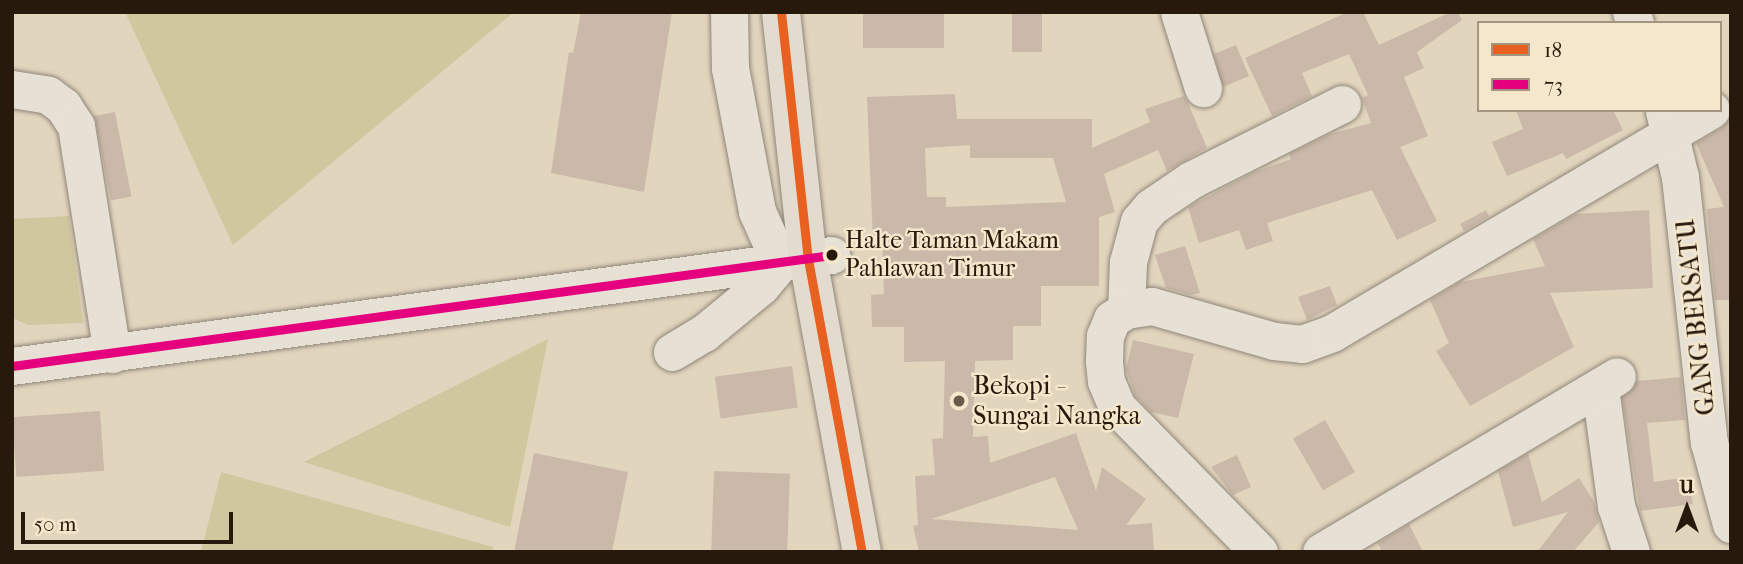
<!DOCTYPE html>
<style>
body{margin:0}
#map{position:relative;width:1743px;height:564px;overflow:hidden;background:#e1d5be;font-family:"IM FELL French Canon",serif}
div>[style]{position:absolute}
.green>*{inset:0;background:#cfc89f}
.building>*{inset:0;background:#cab8a9;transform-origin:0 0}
.roads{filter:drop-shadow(0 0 2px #908779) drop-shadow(0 0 2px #908779)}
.minor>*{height:37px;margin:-18.5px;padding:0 18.5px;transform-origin:18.5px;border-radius:18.5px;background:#e7e1d5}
.highway>*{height:38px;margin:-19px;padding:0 19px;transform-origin:19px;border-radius:19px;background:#e3dcce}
.bus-1>*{height:9px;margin:-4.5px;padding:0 4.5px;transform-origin:4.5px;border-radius:4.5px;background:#e86121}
.bus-2>*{height:9px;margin:-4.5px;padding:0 4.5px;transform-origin:4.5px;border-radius:4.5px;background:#e5007d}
.dots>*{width:19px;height:19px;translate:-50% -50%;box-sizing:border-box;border:4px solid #f5e7cc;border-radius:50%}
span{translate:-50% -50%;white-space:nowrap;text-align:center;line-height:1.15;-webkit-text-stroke:5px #f5e7cc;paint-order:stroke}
.bus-label{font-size:24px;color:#27190c}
.left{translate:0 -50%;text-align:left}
.street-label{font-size:26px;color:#27190c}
.poi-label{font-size:26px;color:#27190c}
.frame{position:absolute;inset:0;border:14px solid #27190c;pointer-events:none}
.legend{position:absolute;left:1477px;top:21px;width:245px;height:91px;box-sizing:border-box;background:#f5e7cc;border:2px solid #a3957f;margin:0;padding:9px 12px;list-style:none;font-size:21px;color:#27190c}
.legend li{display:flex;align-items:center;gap:14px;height:35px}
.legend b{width:35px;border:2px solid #a3957f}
.north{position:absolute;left:1652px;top:473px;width:70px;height:70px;-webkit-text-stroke:5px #f5e7cc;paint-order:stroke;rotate:0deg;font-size:19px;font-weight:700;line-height:28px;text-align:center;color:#27190c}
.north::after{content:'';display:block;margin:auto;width:24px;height:32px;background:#27190c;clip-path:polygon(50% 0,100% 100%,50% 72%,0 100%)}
.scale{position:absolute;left:21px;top:512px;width:212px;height:32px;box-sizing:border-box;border:4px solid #27190c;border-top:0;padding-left:9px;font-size:21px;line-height:24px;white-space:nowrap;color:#27190c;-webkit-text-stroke:5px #f5e7cc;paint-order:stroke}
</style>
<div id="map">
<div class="green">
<div style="clip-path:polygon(125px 12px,514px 12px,233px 245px)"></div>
<div style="clip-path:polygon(69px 216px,83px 323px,28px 325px,12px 318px,12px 219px)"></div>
<div style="clip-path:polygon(548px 339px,510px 527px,304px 462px)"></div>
<div style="clip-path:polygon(221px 472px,493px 547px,492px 552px,201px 552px)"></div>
</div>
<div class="building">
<div style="clip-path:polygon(581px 12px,672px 12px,644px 192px,551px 173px,569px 52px,573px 53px)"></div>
<div style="left:863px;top:12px;width:81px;height:36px"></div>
<div style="left:1012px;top:12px;width:30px;height:40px"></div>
<div style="clip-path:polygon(1348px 12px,1363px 12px,1379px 45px,1451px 12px,1458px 12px,1462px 20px,1417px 52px,1424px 68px,1404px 77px,1428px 136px,1400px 147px,1437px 221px,1397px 240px,1372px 190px,1267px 223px,1273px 241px,1246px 250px,1239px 230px,1199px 243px,1188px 207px,1254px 172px,1291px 159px,1289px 154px,1330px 134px,1371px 123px,1362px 98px,1368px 95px,1349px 54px,1302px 73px,1312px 96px,1272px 116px,1245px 58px)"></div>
<div style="clip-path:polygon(1236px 45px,1249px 76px,1223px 87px,1214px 54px)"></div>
<div style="clip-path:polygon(evenodd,955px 94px,957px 119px,1092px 119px,1092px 148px,1150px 122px,1145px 109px,1184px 96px,1188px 103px,1207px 148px,1167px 171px,1158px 150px,1104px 174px,1115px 212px,1099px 217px,1099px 286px,1041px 286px,1041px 326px,1013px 326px,1013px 360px,975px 361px,973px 437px,988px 436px,990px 463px,1076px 433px,1096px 491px,1102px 467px,1146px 499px,1126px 525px,1152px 523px,1154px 552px,919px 552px,913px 526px,918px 525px,915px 476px,935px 475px,932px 439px,943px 438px,945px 361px,904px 362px,904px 327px,872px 327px,871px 295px,884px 294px,882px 241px,873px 241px,867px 97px,955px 94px,970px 145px,970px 158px,1053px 158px,1066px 202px,946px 207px,946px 197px,927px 197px,925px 148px,970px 145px,955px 94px,1055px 477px,1078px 530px,932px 519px,1055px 477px)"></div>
<div style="clip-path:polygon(1516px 110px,1613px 110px,1623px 130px,1566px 159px,1563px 153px,1507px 176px,1492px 142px,1523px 129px)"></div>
<div style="left:115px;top:112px;width:86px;height:21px;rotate:79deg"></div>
<div style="clip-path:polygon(1731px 115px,1731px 300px,1715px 300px,1707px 209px,1724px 207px,1696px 143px,1722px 128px)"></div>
<div style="clip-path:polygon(1486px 210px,1489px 216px,1464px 231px,1460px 224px)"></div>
<div style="clip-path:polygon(1649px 210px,1653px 288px,1550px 293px,1574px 347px,1470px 406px,1436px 351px,1449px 343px,1430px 300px,1460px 282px,1545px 266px,1533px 239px,1576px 214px)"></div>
<div style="clip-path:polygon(1185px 246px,1200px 293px,1191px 295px,1166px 288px,1155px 255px)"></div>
<div style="clip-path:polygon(1330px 286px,1337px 305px,1307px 320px,1298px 297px)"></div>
<div style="clip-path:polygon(1133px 340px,1194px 354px,1178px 418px,1151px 412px,1135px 395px,1126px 369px)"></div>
<div style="left:792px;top:366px;width:42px;height:78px;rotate:82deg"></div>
<div style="clip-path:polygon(1681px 377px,1685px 420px,1647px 423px,1654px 482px,1688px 477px,1693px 504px,1640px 511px,1622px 397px,1637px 381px)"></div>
<div style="left:100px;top:411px;width:60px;height:88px;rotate:86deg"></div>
<div style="left:1325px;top:420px;width:60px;height:37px;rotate:60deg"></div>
<div style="clip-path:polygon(534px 453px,628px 472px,612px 552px,514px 552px)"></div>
<div style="clip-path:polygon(1528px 453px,1542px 502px,1579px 478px,1594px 502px,1599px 522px,1573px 552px,1537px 552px,1568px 512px,1513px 527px,1498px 471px)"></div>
<div style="clip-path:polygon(1237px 455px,1251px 487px,1233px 495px,1211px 467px)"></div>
<div style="left:714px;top:471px;width:76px;height:81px;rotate:2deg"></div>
<div style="clip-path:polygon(1409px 524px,1423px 552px,1382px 552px,1378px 543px)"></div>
</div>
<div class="roads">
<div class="minor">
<div style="left:1179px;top:12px;width:80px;rotate:72.5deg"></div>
<div style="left:1631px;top:12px;width:12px;rotate:70deg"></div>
<div style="left:12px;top:89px;width:36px;rotate:9deg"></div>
<div style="left:48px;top:95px;width:19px;rotate:36deg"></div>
<div style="left:63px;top:106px;width:24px;rotate:57deg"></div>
<div style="left:76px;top:126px;width:231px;rotate:81deg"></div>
<div style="left:1664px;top:111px;width:68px;rotate:76.4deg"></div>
<div style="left:1680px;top:177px;width:267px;rotate:83.8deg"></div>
<div style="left:1709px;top:442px;width:85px;rotate:75deg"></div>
<div style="left:1126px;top:310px;width:48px;rotate:-87.6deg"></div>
<div style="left:1128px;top:262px;width:42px;rotate:-75deg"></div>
<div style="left:1139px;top:221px;width:18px;rotate:-49deg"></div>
<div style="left:1151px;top:207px;width:48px;rotate:-34deg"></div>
<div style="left:1191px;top:180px;width:169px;rotate:-26.7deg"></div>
<div style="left:672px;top:352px;width:37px;rotate:-31deg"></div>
<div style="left:704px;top:333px;width:74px;rotate:-39.5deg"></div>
<div style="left:761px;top:286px;width:30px;rotate:-50deg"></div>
<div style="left:780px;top:263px;width:57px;rotate:-113.9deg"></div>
<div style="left:757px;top:211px;width:146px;rotate:-100.7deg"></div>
<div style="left:730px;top:68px;width:56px;rotate:-91deg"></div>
<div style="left:12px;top:366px;width:827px;rotate:-7.71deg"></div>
<div style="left:1600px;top:388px;width:119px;rotate:82.3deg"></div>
<div style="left:1616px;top:506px;width:48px;rotate:71.9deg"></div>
<div style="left:1259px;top:552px;width:203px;rotate:-134.4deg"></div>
<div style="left:1117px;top:407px;width:28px;rotate:-113deg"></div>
<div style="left:1106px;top:381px;width:20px;rotate:-96deg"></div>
<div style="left:1104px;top:361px;width:25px;rotate:-88deg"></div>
<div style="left:1105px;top:336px;width:18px;rotate:-68deg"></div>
<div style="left:1112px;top:319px;width:17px;rotate:-33deg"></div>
<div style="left:1126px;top:310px;width:26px;rotate:-9deg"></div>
<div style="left:1152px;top:306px;width:127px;rotate:16deg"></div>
<div style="left:1274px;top:341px;width:28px;rotate:6deg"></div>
<div style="left:1302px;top:344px;width:32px;rotate:-20deg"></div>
<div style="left:1332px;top:333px;width:440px;rotate:-30.5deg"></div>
<div style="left:1321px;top:552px;width:344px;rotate:-30.7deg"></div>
</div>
<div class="highway">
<div style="left:781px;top:12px;width:248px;rotate:83.8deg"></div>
<div style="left:808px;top:259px;width:298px;rotate:79.6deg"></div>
</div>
</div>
<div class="bus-1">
<div style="left:781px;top:12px;width:248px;rotate:83.8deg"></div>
<div style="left:808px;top:259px;width:298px;rotate:79.6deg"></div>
</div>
<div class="bus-2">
<div style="left:12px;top:366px;width:827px;rotate:-7.71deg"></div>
</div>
<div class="dots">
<div style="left:832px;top:255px;background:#27190c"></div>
<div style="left:959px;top:401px;background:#685b4a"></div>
</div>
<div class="bus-label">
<span class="left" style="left:845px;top:255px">Halte Taman Makam<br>Pahlawan Timur</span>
</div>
<div class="street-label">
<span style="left:1696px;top:317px;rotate:-96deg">GANG BERSATU</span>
</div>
<div class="poi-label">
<span class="left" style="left:973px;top:401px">Bekopi -<br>Sungai Nangka</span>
</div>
<div class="frame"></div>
<ul class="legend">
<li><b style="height:9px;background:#e86121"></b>18</li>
<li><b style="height:9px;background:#e5007d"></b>73</li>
</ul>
<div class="north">U</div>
<div class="scale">50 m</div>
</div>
